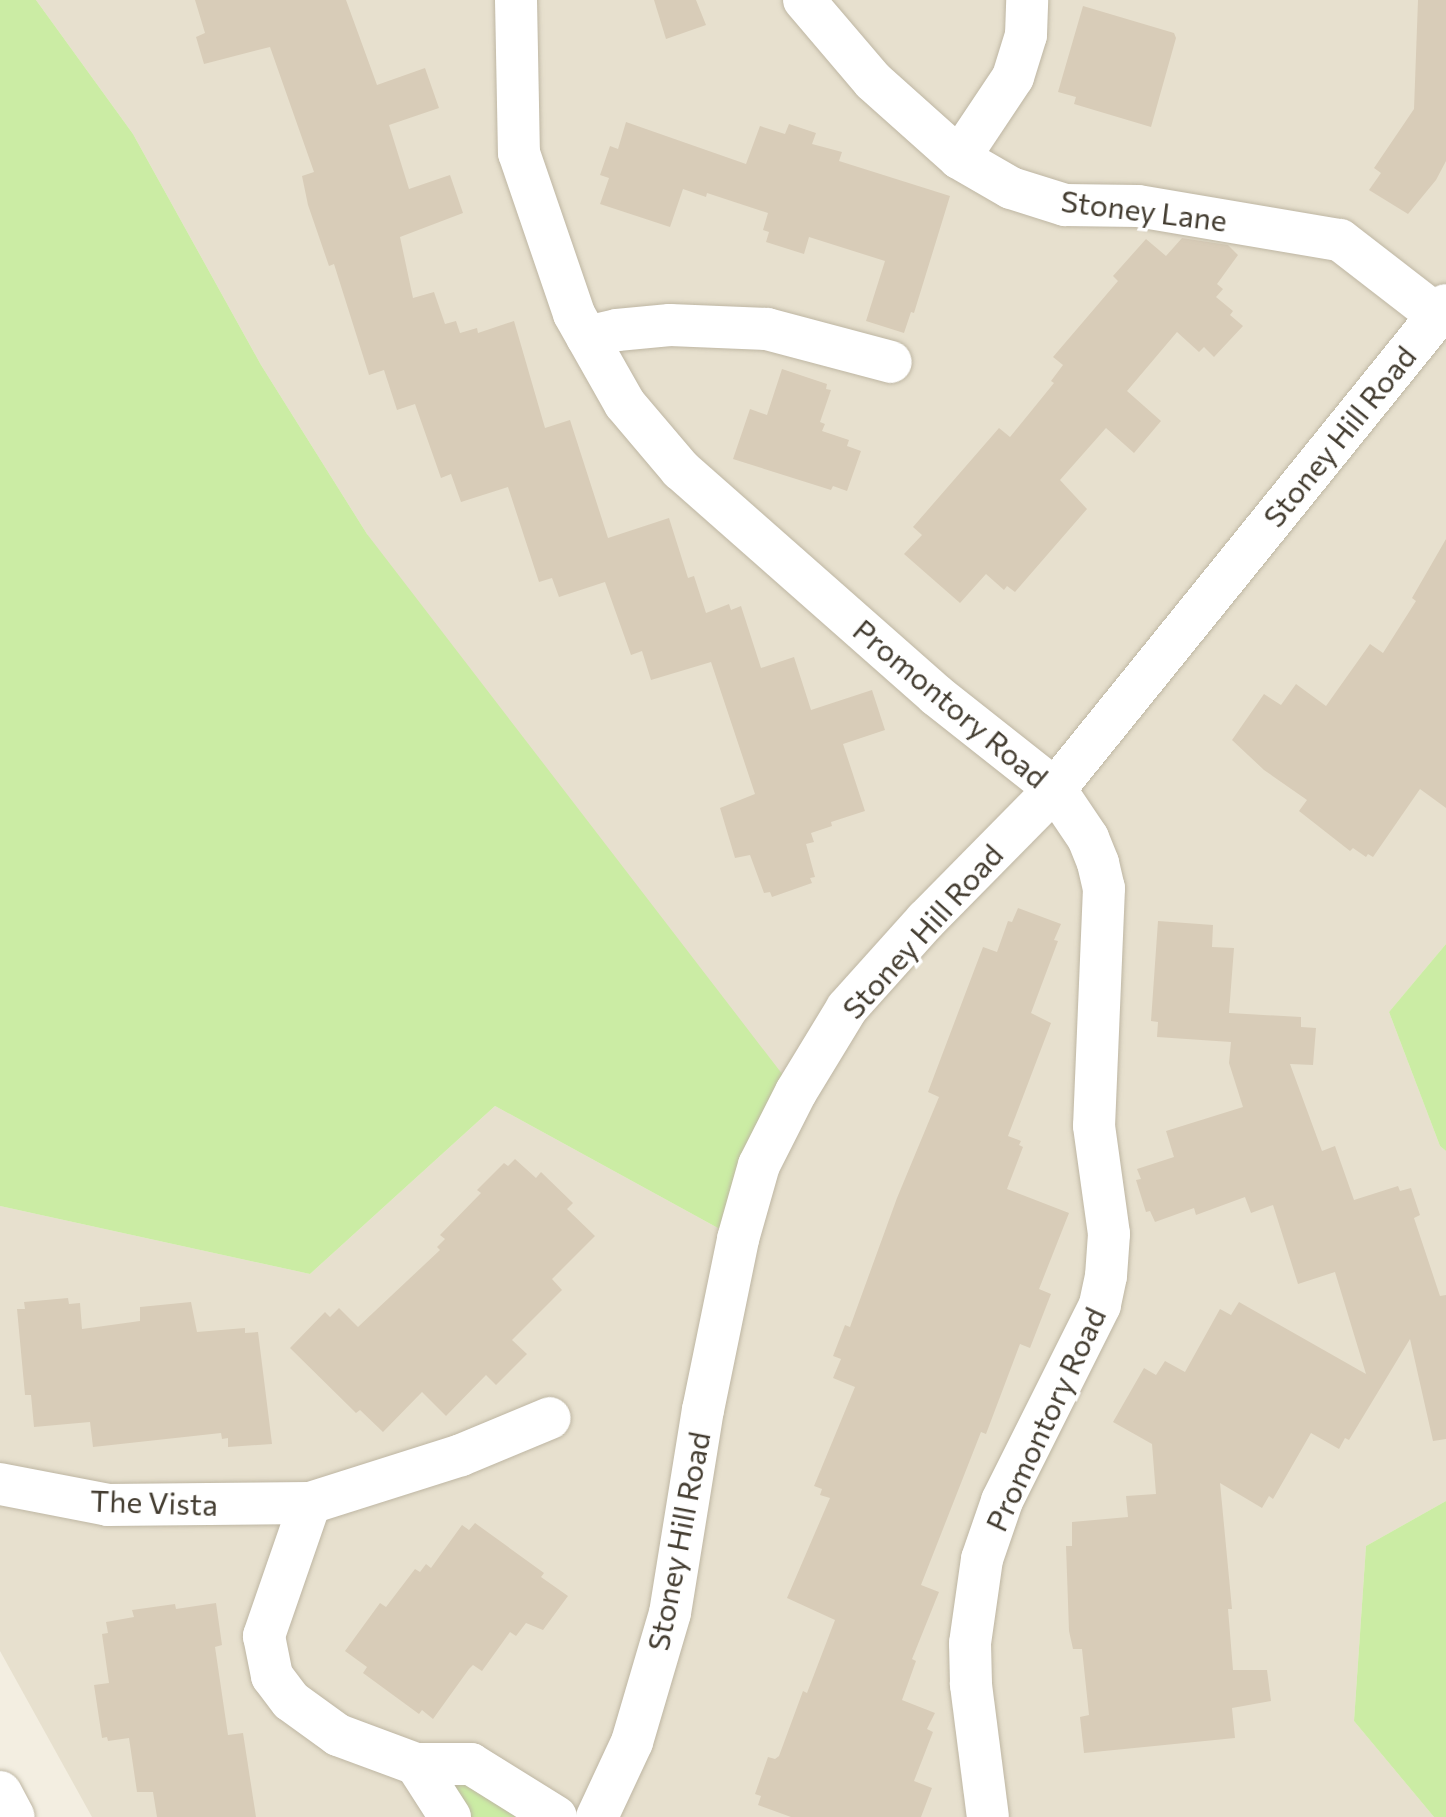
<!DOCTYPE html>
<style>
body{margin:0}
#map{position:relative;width:1446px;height:1817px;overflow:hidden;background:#f3eee1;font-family:Commissioner,sans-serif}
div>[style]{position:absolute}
.residential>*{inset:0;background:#e7e0ce}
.green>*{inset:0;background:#cbeca4}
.building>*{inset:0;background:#d8ccb8}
.roads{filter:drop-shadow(0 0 2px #beb6a3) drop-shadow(0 0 2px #beb6a3)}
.minor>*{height:42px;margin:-21px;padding:0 21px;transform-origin:21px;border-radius:21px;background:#fff}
.tertiary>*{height:44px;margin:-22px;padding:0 22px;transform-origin:22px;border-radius:22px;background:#fff}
span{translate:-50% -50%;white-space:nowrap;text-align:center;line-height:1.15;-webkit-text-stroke:7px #fff;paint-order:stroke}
.street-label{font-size:30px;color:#443d31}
</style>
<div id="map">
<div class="residential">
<div style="clip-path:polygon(36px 0,1446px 0,1446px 944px,1389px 1012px,1440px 1146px,1446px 1151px,1446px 1501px,1366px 1546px,1354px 1721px,1434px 1817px,92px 1817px,0 1651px,0 1206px,310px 1274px,495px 1106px,738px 1239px,367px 534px,261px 365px,133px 134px)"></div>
</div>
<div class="green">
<div style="clip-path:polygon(0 0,36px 0,133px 134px,261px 365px,367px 534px,796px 1092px,738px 1239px,495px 1106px,310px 1274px,0 1206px)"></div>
<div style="clip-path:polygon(1446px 944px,1446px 1151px,1440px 1146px,1389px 1012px)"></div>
<div style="clip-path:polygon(1446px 1501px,1446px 1817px,1434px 1817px,1354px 1721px,1366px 1546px)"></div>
<div style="clip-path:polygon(416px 1764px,556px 1817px,450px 1817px)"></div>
</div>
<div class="building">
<div style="clip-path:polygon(195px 0,346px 0,377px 85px,425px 68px,439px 108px,389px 125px,409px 189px,450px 175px,463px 213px,400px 237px,413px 298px,434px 292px,445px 324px,456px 321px,460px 333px,477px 328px,478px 333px,514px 321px,545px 428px,570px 420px,608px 538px,669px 518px,688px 578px,694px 576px,706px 613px,729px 604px,731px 610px,741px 606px,761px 668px,794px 657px,811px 710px,872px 690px,885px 730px,843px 744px,865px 811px,831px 822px,832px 826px,811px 833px,814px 842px,806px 844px,815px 877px,810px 878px,812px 883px,772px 897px,770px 892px,764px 893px,750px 855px,735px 858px,720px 808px,755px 794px,711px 662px,651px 680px,642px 651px,631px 655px,605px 582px,559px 597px,552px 578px,539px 582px,508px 487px,461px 502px,451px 474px,441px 478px,415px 404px,397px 410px,384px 370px,369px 375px,334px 264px,329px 266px,308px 205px,302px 176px,314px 172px,270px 47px,204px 64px,196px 37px,205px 33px)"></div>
<div style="clip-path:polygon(654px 0,696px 0,706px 25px,666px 39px)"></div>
<div style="clip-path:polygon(1418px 0,1446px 0,1446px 161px,1436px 180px,1408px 214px,1369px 190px,1381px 173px,1374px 168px,1414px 109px)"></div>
<div style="clip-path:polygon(1083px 6px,1174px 33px,1176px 38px,1151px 127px,1074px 104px,1076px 97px,1058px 92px)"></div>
<div style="clip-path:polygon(626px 122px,746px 164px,760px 126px,785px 134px,789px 124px,816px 133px,812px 144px,842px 152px,839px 161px,950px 196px,914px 313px,911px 312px,904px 333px,866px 321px,885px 261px,809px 237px,804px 254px,766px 242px,769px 232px,763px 230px,768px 213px,707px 193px,706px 197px,683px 189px,670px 227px,600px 204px,609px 178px,600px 175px,610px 146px,618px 149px)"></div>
<div style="clip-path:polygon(1182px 238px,1228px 245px,1238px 255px,1217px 284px,1223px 289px,1216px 297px,1233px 311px,1230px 315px,1243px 326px,1214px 357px,1204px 347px,1199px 352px,1177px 332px,1127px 391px,1161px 421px,1134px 453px,1106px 428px,1060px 480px,1087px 509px,1015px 592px,1007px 586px,1004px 590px,986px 574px,960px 603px,904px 554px,922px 535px,913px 527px,999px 428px,1010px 437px,1054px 383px,1051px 381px,1063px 365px,1053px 357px,1118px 281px,1113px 276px,1146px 239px,1166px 256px)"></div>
<div style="clip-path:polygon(782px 369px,827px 384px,826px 389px,831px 390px,820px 422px,825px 424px,822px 431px,849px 440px,847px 446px,861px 451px,847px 491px,833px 486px,831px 490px,733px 459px,750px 409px,767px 415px)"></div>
<div style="clip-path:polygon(1446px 539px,1446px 808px,1420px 789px,1373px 857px,1368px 854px,1366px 857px,1353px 848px,1350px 851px,1299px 811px,1307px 800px,1264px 770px,1232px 740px,1264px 694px,1281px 705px,1296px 684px,1326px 706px,1370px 644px,1383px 653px,1416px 601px,1412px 598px)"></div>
<div style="clip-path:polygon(1018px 908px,1061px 924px,1054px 940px,1058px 941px,1031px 1013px,1051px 1023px,1008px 1136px,1021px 1141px,1019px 1145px,1023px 1147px,1007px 1189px,1069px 1213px,1039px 1289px,1051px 1294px,1030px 1348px,1020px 1344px,986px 1434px,981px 1432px,921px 1585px,939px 1592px,912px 1659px,916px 1661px,902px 1700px,935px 1713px,927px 1729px,933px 1732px,914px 1781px,932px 1788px,921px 1817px,791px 1817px,758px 1805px,761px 1796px,755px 1794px,768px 1757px,775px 1759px,779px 1756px,803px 1691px,807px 1693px,835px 1620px,787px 1598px,830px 1498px,820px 1495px,822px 1489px,814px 1486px,855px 1387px,833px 1378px,841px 1359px,833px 1356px,845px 1325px,850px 1327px,897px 1198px,939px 1097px,928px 1092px,983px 947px,997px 952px,1008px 921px,1012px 922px)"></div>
<div style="clip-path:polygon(1158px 921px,1213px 925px,1212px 947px,1234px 948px,1229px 1013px,1301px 1017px,1301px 1027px,1316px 1028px,1313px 1065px,1290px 1064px,1322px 1151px,1335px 1146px,1354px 1200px,1398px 1186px,1400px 1191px,1411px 1188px,1420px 1215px,1414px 1218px,1440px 1296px,1446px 1295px,1446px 1439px,1433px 1441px,1410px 1339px,1349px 1440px,1345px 1438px,1339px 1449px,1311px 1433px,1273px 1499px,1269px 1496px,1262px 1508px,1220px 1483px,1232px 1609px,1228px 1609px,1233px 1670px,1267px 1670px,1271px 1701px,1232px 1708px,1235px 1738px,1084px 1753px,1080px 1717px,1089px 1715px,1082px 1649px,1073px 1649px,1069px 1631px,1066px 1546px,1072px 1546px,1072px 1522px,1128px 1517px,1126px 1496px,1156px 1494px,1152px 1444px,1113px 1422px,1144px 1368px,1156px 1375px,1165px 1361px,1185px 1372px,1220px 1309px,1231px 1315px,1239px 1302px,1366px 1374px,1335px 1272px,1298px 1284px,1273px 1205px,1251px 1213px,1245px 1197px,1196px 1215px,1194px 1208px,1155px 1222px,1150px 1211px,1146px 1212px,1136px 1180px,1141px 1179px,1137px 1169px,1174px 1157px,1166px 1131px,1243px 1107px,1229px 1063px,1231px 1042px,1157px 1037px,1158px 1022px,1151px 1021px)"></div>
<div style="clip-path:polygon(515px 1159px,536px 1178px,541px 1172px,573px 1203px,567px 1209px,595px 1236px,552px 1279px,562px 1290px,512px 1340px,527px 1354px,496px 1385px,486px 1375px,446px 1416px,422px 1392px,383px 1432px,360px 1410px,356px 1413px,290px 1348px,325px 1312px,330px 1317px,339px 1308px,358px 1327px,440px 1250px,437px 1247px,445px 1239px,440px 1235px,481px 1193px,477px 1190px,504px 1163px,508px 1166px)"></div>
<div style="clip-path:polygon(68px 1298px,69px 1304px,80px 1303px,82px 1329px,140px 1321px,140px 1307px,191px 1302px,197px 1332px,245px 1328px,245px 1333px,258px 1332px,272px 1444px,228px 1447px,228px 1438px,222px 1439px,221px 1433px,93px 1447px,90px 1422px,34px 1427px,31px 1395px,25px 1395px,17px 1309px,25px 1309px,24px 1302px)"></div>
<div style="clip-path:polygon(475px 1523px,544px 1573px,541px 1577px,568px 1596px,543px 1630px,526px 1623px,516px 1636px,510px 1632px,482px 1671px,473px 1665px,469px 1669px,433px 1719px,422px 1710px,419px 1714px,363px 1673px,367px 1667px,345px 1651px,380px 1603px,386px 1607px,415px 1569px,420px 1572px,426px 1564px,431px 1568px,462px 1525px,469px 1530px)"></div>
<div style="clip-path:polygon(216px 1603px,222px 1645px,215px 1647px,228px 1735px,243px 1733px,256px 1817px,157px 1817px,153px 1792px,137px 1792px,129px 1738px,108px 1741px,107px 1737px,102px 1738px,94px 1685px,109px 1683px,102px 1634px,108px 1633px,106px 1622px,134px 1617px,132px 1610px,175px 1604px,176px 1609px)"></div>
</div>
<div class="roads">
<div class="minor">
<div style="left:516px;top:0;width:153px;rotate:88.9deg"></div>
<div style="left:519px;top:153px;width:170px;rotate:71.1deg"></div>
<div style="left:574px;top:314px;width:103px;rotate:60.5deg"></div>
<div style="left:625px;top:404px;width:87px;rotate:49.7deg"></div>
<div style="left:681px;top:470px;width:340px;rotate:41.4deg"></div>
<div style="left:936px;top:695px;width:152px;rotate:38.3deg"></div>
<div style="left:1055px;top:789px;width:59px;rotate:56deg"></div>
<div style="left:1088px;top:838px;width:27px;rotate:68deg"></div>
<div style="left:1098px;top:863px;width:26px;rotate:77deg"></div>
<div style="left:1104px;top:888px;width:238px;rotate:92.4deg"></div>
<div style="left:1094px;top:1126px;width:109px;rotate:82.1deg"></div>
<div style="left:1109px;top:1234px;width:42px;rotate:94.1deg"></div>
<div style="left:1106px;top:1276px;width:30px;rotate:102deg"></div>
<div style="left:1100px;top:1305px;width:219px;rotate:116.6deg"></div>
<div style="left:1002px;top:1501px;width:61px;rotate:109deg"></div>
<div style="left:982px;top:1559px;width:85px;rotate:98.1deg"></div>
<div style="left:970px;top:1643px;width:42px;rotate:88.6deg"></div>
<div style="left:971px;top:1685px;width:133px;rotate:82.7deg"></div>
<div style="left:804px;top:0;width:106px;rotate:49.6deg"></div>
<div style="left:873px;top:81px;width:115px;rotate:41.8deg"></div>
<div style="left:959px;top:158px;width:60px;rotate:30deg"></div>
<div style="left:1011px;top:188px;width:57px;rotate:17.5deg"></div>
<div style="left:1065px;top:205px;width:73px;rotate:0.8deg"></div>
<div style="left:1138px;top:206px;width:205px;rotate:9.6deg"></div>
<div style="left:1340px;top:240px;width:123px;rotate:37.7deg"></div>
<div style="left:959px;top:158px;width:97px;rotate:-56.3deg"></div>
<div style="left:1013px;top:77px;width:44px;rotate:-72.8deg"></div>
<div style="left:1026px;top:35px;width:35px;rotate:-88deg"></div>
<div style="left:587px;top:337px;width:31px;rotate:-13deg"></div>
<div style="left:617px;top:330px;width:53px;rotate:-5.4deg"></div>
<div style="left:670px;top:325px;width:97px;rotate:2.4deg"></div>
<div style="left:767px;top:329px;width:128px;rotate:14.9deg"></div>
<div style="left:0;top:1484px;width:110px;rotate:11deg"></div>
<div style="left:108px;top:1505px;width:202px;rotate:-0.6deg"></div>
<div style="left:310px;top:1503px;width:158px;rotate:-17.6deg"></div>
<div style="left:461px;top:1455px;width:96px;rotate:-22.6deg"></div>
<div style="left:310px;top:1503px;width:141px;rotate:109.1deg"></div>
<div style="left:264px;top:1636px;width:41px;rotate:78.7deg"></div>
<div style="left:272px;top:1676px;width:31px;rotate:53deg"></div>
<div style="left:291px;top:1701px;width:58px;rotate:35.9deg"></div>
<div style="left:338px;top:1735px;width:83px;rotate:20.4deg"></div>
<div style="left:416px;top:1764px;width:55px"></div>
<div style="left:471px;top:1764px;width:100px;rotate:31.9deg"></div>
<div style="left:416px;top:1764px;width:63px;rotate:57.3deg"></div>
<div style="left:597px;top:1817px;width:83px;rotate:-65deg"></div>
<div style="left:632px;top:1742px;width:134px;rotate:-73.6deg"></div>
<div style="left:670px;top:1613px;width:206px;rotate:-80.8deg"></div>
<div style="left:703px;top:1410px;width:175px;rotate:-78.4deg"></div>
<div style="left:738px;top:1239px;width:77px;rotate:-74.2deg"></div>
<div style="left:759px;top:1165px;width:82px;rotate:-63.1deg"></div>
<div style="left:796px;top:1092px;width:98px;rotate:-58.7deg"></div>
<div style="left:847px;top:1008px;width:118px;rotate:-48.1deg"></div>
<div style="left:926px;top:920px;width:184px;rotate:-45.4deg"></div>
<div style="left:1055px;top:789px;width:622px;rotate:-51.07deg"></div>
</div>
<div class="tertiary">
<div style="left:0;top:1793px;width:27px;rotate:62deg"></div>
</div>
</div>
<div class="street-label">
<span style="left:1144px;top:210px;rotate:7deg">Stoney Lane</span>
<span style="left:1339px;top:436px;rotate:-51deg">Stoney Hill Road</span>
<span style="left:951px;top:703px;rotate:40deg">Promontory Road</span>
<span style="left:922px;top:931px;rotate:-48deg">Stoney Hill Road</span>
<span style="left:1045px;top:1419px;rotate:-65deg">Promontory Road</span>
<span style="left:154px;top:1502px;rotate:2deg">The Vista</span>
<span style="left:678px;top:1541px;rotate:-79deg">Stoney Hill Road</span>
</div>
</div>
